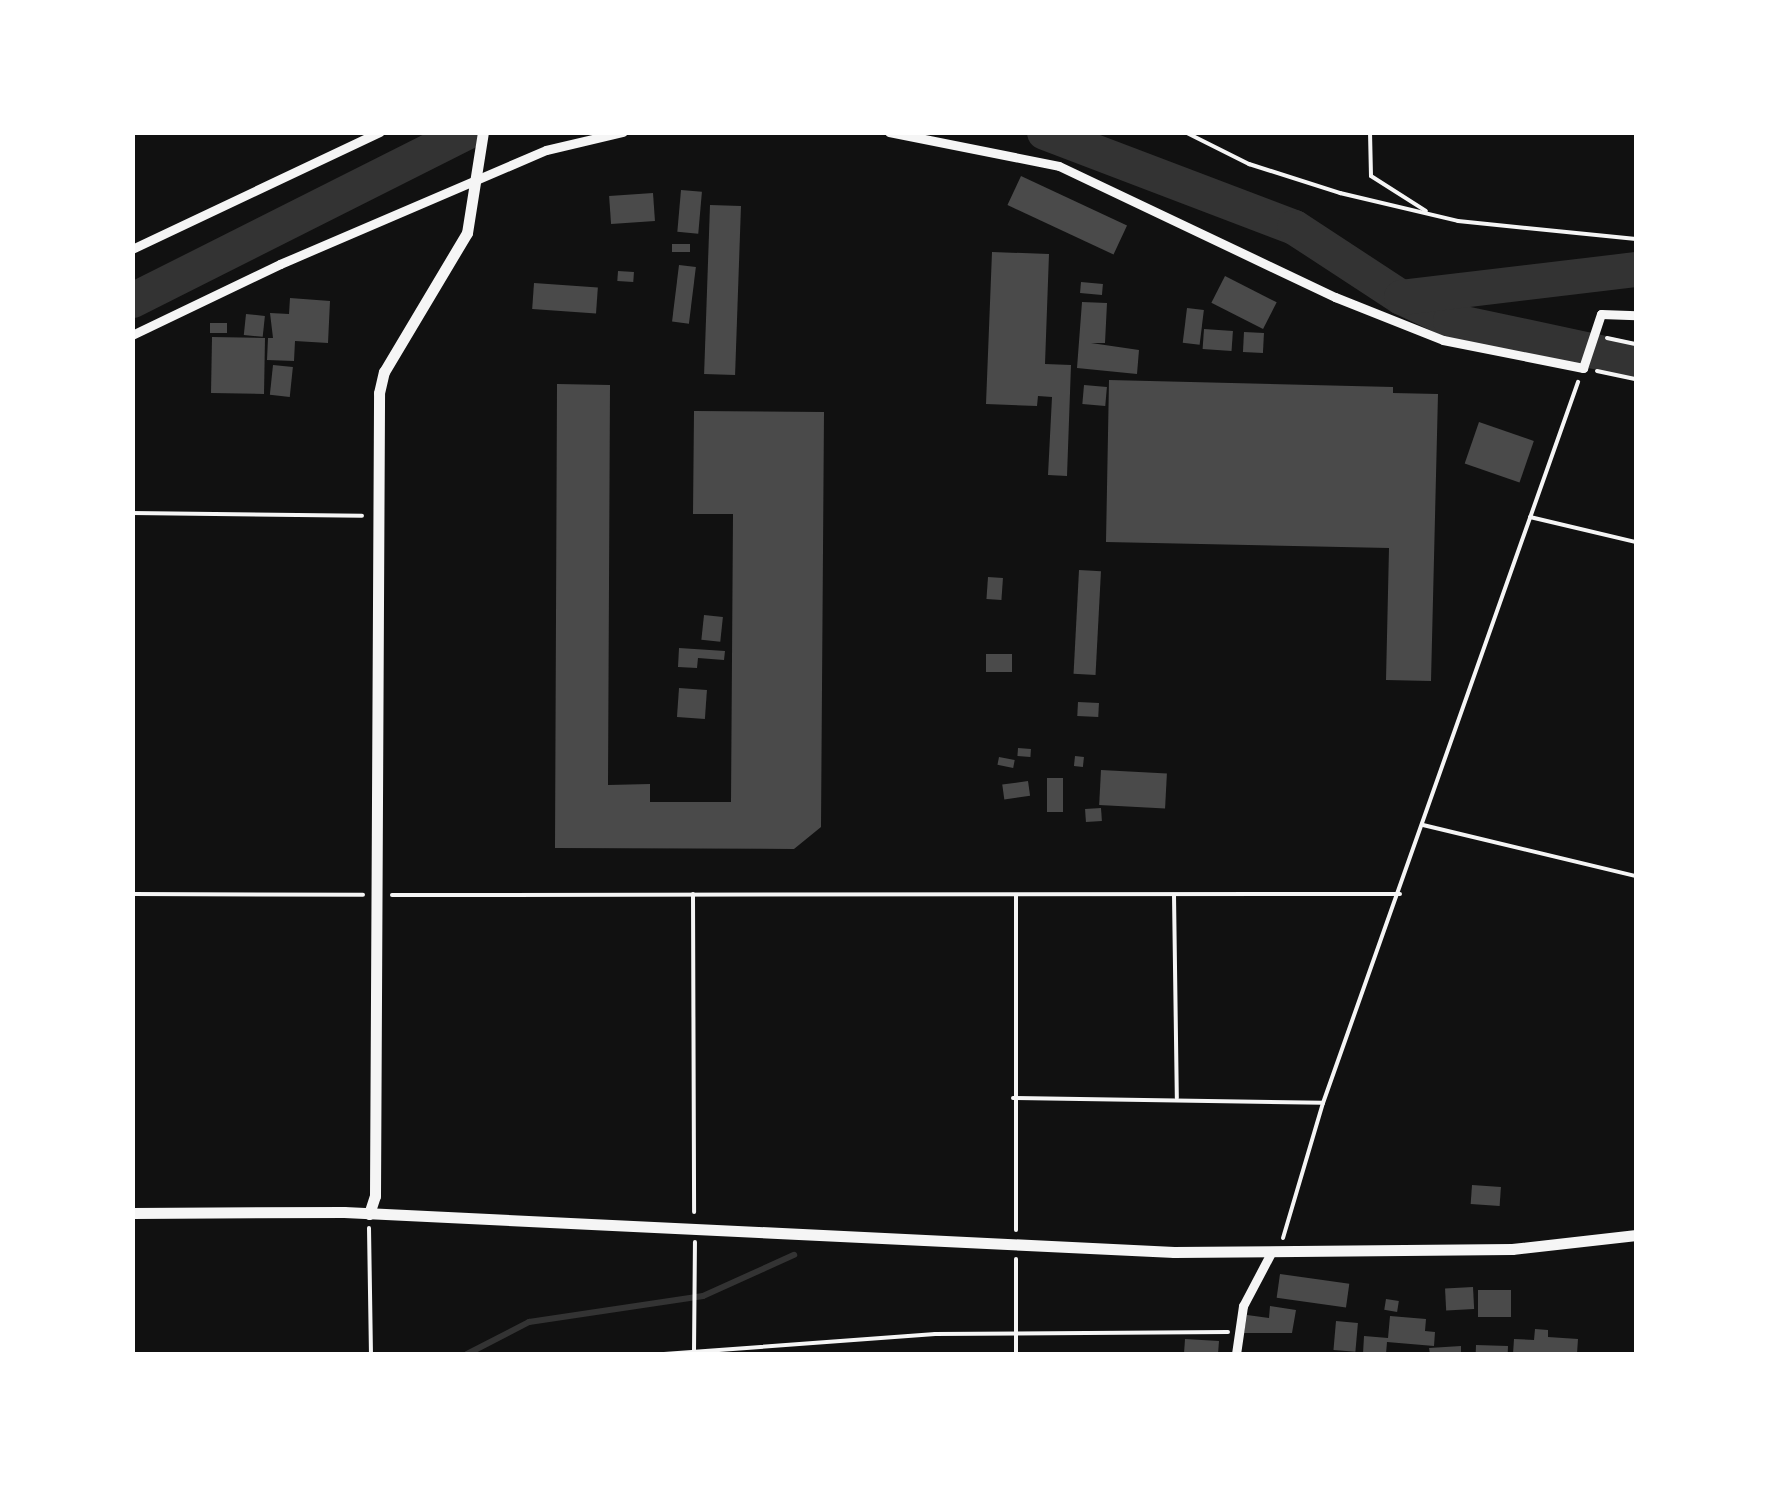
<!DOCTYPE html>
<style>
body{margin:0}
#map{position:relative;width:1769px;height:1487px;overflow:hidden;background:#111;font-family:"Sofia Sans Condensed",sans-serif}
div>[style]{position:absolute}
.stream>*{height:6px;margin:-3px;padding:0 3px;transform-origin:3px;border-radius:3px;background:#333}
.river>*{height:35px;margin:-17.5px;padding:0 17.5px;transform-origin:17.5px;border-radius:17.5px;background:#333}
.building>*{inset:0;background:#4a4a4a;transform-origin:0 0}
.path>*{height:4px;margin:-2px;padding:0 2px;transform-origin:2px;border-radius:2px;background:#f5f5f5}
.minor>*{height:9px;margin:-4.5px;padding:0 4.5px;transform-origin:4.5px;border-radius:4.5px;background:#f5f5f5}
.tertiary>*{height:11px;margin:-5.5px;padding:0 5.5px;transform-origin:5.5px;border-radius:5.5px;background:#f5f5f5}
span{translate:-50% -50%;white-space:nowrap;text-align:center;line-height:1.15;-webkit-text-stroke:9px #fff;paint-order:stroke}
.frame{position:absolute;inset:0;border:135px solid #fff;pointer-events:none}
</style>
<div id="map">
<div class="stream">
<div style="left:467px;top:1354px;width:70px;rotate:-27.3deg"></div>
<div style="left:529px;top:1322px;width:176px;rotate:-8.5deg"></div>
<div style="left:703px;top:1296px;width:100px;rotate:-24.3deg"></div>
</div>
<div class="river">
<div style="left:1044px;top:132px;width:267px;rotate:20.8deg"></div>
<div style="left:1294px;top:227px;width:128px;rotate:33.2deg"></div>
<div style="left:1401px;top:297px;width:54px;rotate:25.1deg"></div>
<div style="left:1450px;top:320px;width:190px;rotate:12.1deg"></div>
<div style="left:1401px;top:297px;width:237px;rotate:-6.8deg"></div>
<div style="left:132px;top:300px;width:374px;rotate:-26.7deg"></div>
</div>
<div class="building">
<div style="left:1021px;top:176px;width:117px;height:32px;rotate:25deg"></div>
<div style="left:681px;top:190px;width:21px;height:42px;rotate:5deg"></div>
<div style="left:653px;top:193px;width:28px;height:44px;rotate:86deg"></div>
<div style="left:710px;top:205px;width:31px;height:169px;rotate:2deg"></div>
<div style="left:672px;top:244px;width:18px;height:8px"></div>
<div style="clip-path:polygon(992px 252px,1049px 254px,1045px 364px,1071px 365px,1067px 476px,1048px 475px,1052px 397px,1038px 396px,1037px 406px,986px 404px)"></div>
<div style="left:679px;top:265px;width:17px;height:57px;rotate:7deg"></div>
<div style="left:618px;top:271px;width:16px;height:10px;rotate:4deg"></div>
<div style="left:1225px;top:276px;width:58px;height:30px;rotate:27deg"></div>
<div style="left:1081px;top:282px;width:22px;height:11px;rotate:5deg"></div>
<div style="left:534px;top:283px;width:64px;height:26px;rotate:4deg"></div>
<div style="clip-path:polygon(290px 298px,330px 301px,328px 343px,295px 341px,294px 361px,267px 360px,268px 338px,273px 338px,270px 313px,289px 314px)"></div>
<div style="clip-path:polygon(1082px 302px,1107px 303px,1105px 343px,1091px 343px,1139px 350px,1137px 374px,1077px 368px)"></div>
<div style="left:1187px;top:308px;width:17px;height:35px;rotate:7deg"></div>
<div style="left:246px;top:314px;width:19px;height:21px;rotate:6deg"></div>
<div style="left:210px;top:323px;width:17px;height:10px"></div>
<div style="left:1204px;top:329px;width:29px;height:20px;rotate:4deg"></div>
<div style="left:1244px;top:332px;width:20px;height:20px;rotate:3deg"></div>
<div style="left:212px;top:337px;width:53px;height:56px;rotate:1deg"></div>
<div style="left:273px;top:365px;width:20px;height:30px;rotate:6deg"></div>
<div style="clip-path:polygon(1109px 380px,1393px 387px,1393px 393px,1438px 394px,1431px 681px,1386px 680px,1389px 548px,1106px 542px)"></div>
<div style="clip-path:polygon(557px 384px,610px 385px,608px 785px,650px 784px,650px 802px,731px 802px,733px 514px,693px 514px,694px 411px,824px 412px,821px 827px,794px 849px,555px 848px)"></div>
<div style="left:1084px;top:385px;width:23px;height:19px;rotate:5deg"></div>
<div style="left:1479px;top:422px;width:58px;height:44px;rotate:19deg"></div>
<div style="left:1079px;top:570px;width:22px;height:104px;rotate:3deg"></div>
<div style="left:988px;top:577px;width:15px;height:22px;rotate:4deg"></div>
<div style="left:704px;top:615px;width:19px;height:25px;rotate:6deg"></div>
<div style="clip-path:polygon(679px 648px,725px 651px,724px 660px,698px 658px,697px 668px,678px 667px)"></div>
<div style="left:986px;top:654px;width:26px;height:18px"></div>
<div style="left:679px;top:688px;width:28px;height:29px;rotate:4deg"></div>
<div style="left:1078px;top:702px;width:21px;height:14px;rotate:3deg"></div>
<div style="left:1018px;top:748px;width:13px;height:8px;rotate:4deg"></div>
<div style="left:1075px;top:756px;width:9px;height:10px;rotate:6deg"></div>
<div style="left:999px;top:757px;width:16px;height:8px;rotate:11deg"></div>
<div style="left:1101px;top:770px;width:66px;height:35px;rotate:3deg"></div>
<div style="left:1047px;top:778px;width:16px;height:34px"></div>
<div style="left:1028px;top:781px;width:15px;height:26px;rotate:82deg"></div>
<div style="left:1101px;top:808px;width:13px;height:16px;rotate:86deg"></div>
<div style="left:1472px;top:1185px;width:29px;height:19px;rotate:4deg"></div>
<div style="left:1280px;top:1274px;width:70px;height:24px;rotate:8deg"></div>
<div style="left:1473px;top:1287px;width:22px;height:28px;rotate:87deg"></div>
<div style="left:1478px;top:1290px;width:33px;height:27px"></div>
<div style="left:1386px;top:1299px;width:13px;height:11px;rotate:9deg"></div>
<div style="clip-path:polygon(1270px 1306px,1296px 1310px,1292px 1333px,1244px 1333px,1247px 1315px,1269px 1318px)"></div>
<div style="clip-path:polygon(1390px 1316px,1426px 1319px,1425px 1331px,1435px 1332px,1434px 1346px,1387px 1342px,1386px 1354px,1363px 1354px,1364px 1336px,1388px 1338px)"></div>
<div style="left:1336px;top:1321px;width:22px;height:29px;rotate:5deg"></div>
<div style="clip-path:polygon(1535px 1329px,1548px 1330px,1548px 1337px,1578px 1339px,1577px 1354px,1513px 1354px,1514px 1339px,1534px 1340px)"></div>
<div style="clip-path:polygon(1185px 1339px,1219px 1341px,1218px 1354px,1184px 1354px)"></div>
<div style="left:1476px;top:1345px;width:32px;height:9px;rotate:2deg"></div>
<div style="clip-path:polygon(1461px 1346px,1461px 1354px,1430px 1354px,1429px 1348px)"></div>
</div>
<div class="path">
<div style="left:1185px;top:132px;width:72px;rotate:26.6deg"></div>
<div style="left:1249px;top:164px;width:96px;rotate:17.7deg"></div>
<div style="left:1340px;top:193px;width:121px;rotate:13.3deg"></div>
<div style="left:1458px;top:221px;width:179px;rotate:5.8deg"></div>
<div style="left:1370px;top:132px;width:44px;rotate:88.7deg"></div>
<div style="left:1371px;top:176px;width:65px;rotate:32.5deg"></div>
<div style="left:1607px;top:338px;width:30px;rotate:12deg"></div>
<div style="left:1597px;top:371px;width:40px;rotate:12deg"></div>
<div style="left:132px;top:513px;width:230px;rotate:0.7deg"></div>
<div style="left:1530px;top:517px;width:109px;rotate:13.3deg"></div>
<div style="left:1423px;top:825px;width:219px;rotate:13.5deg"></div>
<div style="left:132px;top:894px;width:231px;rotate:0.2deg"></div>
<div style="left:693px;top:894px;width:318px;rotate:89.8deg"></div>
<div style="left:392px;top:895px;width:1008px;rotate:-0.06deg"></div>
<div style="left:1174px;top:895px;width:203px;rotate:89.2deg"></div>
<div style="left:1013px;top:1098px;width:310px;rotate:0.9deg"></div>
<div style="left:369px;top:1228px;width:126px;rotate:89.1deg"></div>
<div style="left:1016px;top:1230px;width:335px;rotate:-90deg"></div>
<div style="left:1283px;top:1238px;width:141px;rotate:-73.5deg"></div>
<div style="left:1323px;top:1103px;width:765px;rotate:-70.52deg"></div>
<div style="left:1016px;top:1259px;width:95px;rotate:90deg"></div>
<div style="left:694px;top:1352px;width:110px;rotate:-89.5deg"></div>
<div style="left:664px;top:1354px;width:272px;rotate:-4.2deg"></div>
<div style="left:935px;top:1334px;width:293px;rotate:-0.4deg"></div>
</div>
<div class="minor">
<div style="left:889px;top:132px;width:173px;rotate:11.3deg"></div>
<div style="left:1059px;top:166px;width:306px;rotate:25.4deg"></div>
<div style="left:1335px;top:297px;width:116px;rotate:21.7deg"></div>
<div style="left:1443px;top:340px;width:143px;rotate:11.3deg"></div>
<div style="left:1583px;top:368px;width:57px;rotate:-71.6deg"></div>
<div style="left:1601px;top:314px;width:35px;rotate:2deg"></div>
<div style="left:132px;top:249px;width:274px;rotate:-25.3deg"></div>
<div style="left:132px;top:335px;width:164px;rotate:-25.6deg"></div>
<div style="left:280px;top:264px;width:289px;rotate:-23.2deg"></div>
<div style="left:546px;top:150px;width:79px;rotate:-13.2deg"></div>
<div style="left:1236px;top:1354px;width:49px;rotate:-81.7deg"></div>
<div style="left:1243px;top:1306px;width:62px;rotate:-62.2deg"></div>
</div>
<div class="tertiary">
<div style="left:132px;top:1213px;width:212px;rotate:-0.3deg"></div>
<div style="left:344px;top:1212px;width:831px;rotate:2.76deg"></div>
<div style="left:1174px;top:1252px;width:338px;rotate:-0.5deg"></div>
<div style="left:1512px;top:1249px;width:125px;rotate:-6.4deg"></div>
<div style="left:369px;top:1214px;width:19px;rotate:-72deg"></div>
<div style="left:375px;top:1196px;width:803px;rotate:-89.71deg"></div>
<div style="left:379px;top:393px;width:22px;rotate:-77deg"></div>
<div style="left:384px;top:372px;width:162px;rotate:-59.2deg"></div>
<div style="left:467px;top:233px;width:102px;rotate:-81deg"></div>
</div>
<div class="frame"></div>
</div>
